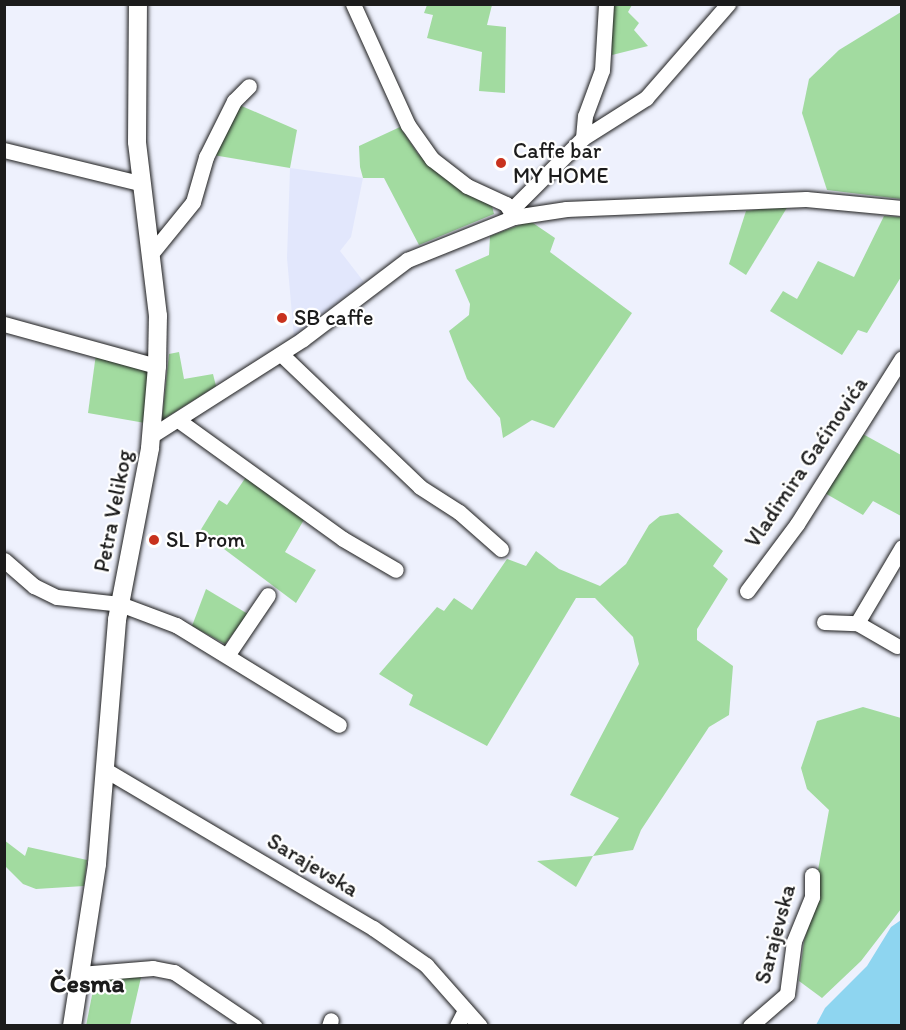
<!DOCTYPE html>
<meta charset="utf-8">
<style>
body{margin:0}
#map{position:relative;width:906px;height:1030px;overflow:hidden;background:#eef1fd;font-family:Itim,sans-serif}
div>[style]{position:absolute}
.built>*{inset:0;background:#e2e7fc}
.green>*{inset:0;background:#a2dba0}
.water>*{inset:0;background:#8ed5f0}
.roads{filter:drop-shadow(0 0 2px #1c1c1c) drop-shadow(0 0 2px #1c1c1c)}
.minor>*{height:15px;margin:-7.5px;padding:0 7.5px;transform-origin:7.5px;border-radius:7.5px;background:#fff}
.tertiary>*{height:18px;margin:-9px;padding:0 9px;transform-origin:9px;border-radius:9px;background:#fff}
.dots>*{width:16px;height:16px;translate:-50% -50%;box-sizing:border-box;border:3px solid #fff;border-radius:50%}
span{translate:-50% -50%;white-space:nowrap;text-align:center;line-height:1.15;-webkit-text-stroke:4.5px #fff;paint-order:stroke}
.poi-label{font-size:22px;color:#1c1c1c}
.left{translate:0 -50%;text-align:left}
.street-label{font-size:22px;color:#1c1c1c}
.quarter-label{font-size:26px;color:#1c1c1c;font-weight:700}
.frame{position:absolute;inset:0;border:6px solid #1c1c1c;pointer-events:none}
</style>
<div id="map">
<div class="built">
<div style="clip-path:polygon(290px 168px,363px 178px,351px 237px,340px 251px,364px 282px,294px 337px,287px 258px)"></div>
</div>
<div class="green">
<div style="clip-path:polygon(427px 5px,492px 5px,487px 25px,506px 27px,505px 93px,479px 91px,482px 52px,427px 38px,433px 15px,424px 13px)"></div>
<div style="clip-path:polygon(610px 5px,632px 5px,628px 12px,639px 23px,634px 30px,648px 46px,612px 55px)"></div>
<div style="clip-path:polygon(901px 12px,901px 199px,827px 190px,802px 113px,809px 79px,839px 50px)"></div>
<div style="clip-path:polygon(237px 104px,297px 130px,290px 168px,213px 155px)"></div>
<div style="clip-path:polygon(400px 127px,418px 154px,452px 183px,492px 206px,494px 214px,419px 245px,384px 178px,363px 178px,360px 167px,359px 146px)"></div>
<div style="clip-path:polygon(788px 206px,746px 275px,729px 264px,746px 211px)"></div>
<div style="clip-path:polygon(884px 216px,901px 217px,901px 277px,867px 333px,858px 330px,842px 355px,770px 311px,783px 291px,797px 299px,818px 261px,854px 277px)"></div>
<div style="clip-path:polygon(530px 221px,555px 238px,550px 252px,632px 313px,554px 428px,532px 420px,503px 438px,500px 418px,467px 379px,449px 331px,469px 315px,470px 304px,455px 270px,489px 255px,490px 236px)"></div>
<div style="clip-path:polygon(179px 352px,184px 379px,213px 374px,216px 386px,162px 420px,169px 354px)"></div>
<div style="clip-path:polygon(96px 354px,148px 369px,145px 423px,88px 413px)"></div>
<div style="clip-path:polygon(861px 433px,901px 455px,901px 516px,873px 501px,863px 515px,823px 492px)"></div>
<div style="clip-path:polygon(248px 474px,305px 518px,285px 552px,316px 570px,296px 603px,200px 531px,219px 500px,227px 505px)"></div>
<div style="clip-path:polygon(678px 513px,723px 551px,713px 566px,728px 579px,697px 629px,697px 640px,733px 666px,729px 715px,709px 727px,641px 830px,633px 850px,593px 856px,576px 887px,537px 861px,593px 856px,619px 818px,570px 795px,639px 664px,633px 637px,595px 598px,576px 598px,487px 746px,409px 705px,413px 695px,379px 674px,437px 607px,444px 611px,454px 598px,472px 610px,507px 559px,526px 566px,536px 551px,559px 569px,600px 586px,626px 564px,649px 525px,660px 516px)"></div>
<div style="clip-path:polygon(206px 589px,248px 614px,225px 644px,192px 626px)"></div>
<div style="clip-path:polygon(863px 707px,901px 718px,901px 909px,861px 961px,822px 998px,799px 981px,804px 941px,820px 891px,818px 870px,829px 810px,807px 789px,801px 768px,817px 721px)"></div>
<div style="clip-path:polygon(4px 840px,25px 856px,28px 847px,87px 860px,84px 886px,36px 889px,23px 884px,5px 866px)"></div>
<div style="clip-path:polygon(142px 973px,130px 1025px,86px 1026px,95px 980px)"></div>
</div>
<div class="water">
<div style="clip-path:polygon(901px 920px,900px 1025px,816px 1025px,825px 1008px,867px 966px,891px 927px)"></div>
</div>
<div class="roads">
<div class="minor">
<div style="left:353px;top:4px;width:133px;rotate:65.6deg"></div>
<div style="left:408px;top:125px;width:42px;rotate:54.8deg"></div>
<div style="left:432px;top:159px;width:44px;rotate:37.6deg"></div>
<div style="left:467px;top:186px;width:43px;rotate:24.8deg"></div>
<div style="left:506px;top:204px;width:15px;rotate:58deg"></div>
<div style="left:583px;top:138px;width:22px;rotate:-85deg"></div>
<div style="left:585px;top:116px;width:49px;rotate:-69.7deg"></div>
<div style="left:602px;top:70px;width:66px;rotate:-86.5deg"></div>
<div style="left:4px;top:150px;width:139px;rotate:13.7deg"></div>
<div style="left:512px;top:209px;width:100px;rotate:-45deg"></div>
<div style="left:583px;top:138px;width:75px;rotate:-32.4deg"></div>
<div style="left:646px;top:98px;width:125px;rotate:-48.9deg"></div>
<div style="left:150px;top:255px;width:68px;rotate:-50.9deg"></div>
<div style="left:193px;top:202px;width:47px;rotate:-73.9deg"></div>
<div style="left:206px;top:157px;width:63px;rotate:-63.4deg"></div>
<div style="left:234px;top:101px;width:21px;rotate:-45deg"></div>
<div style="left:4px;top:324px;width:159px;rotate:15.4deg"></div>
<div style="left:281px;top:354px;width:192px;rotate:43.7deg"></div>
<div style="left:420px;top:487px;width:46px;rotate:32.7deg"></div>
<div style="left:459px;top:512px;width:56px;rotate:41.4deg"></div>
<div style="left:178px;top:420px;width:203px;rotate:35.8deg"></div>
<div style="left:343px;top:539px;width:61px;rotate:30.3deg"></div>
<div style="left:151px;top:436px;width:180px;rotate:-32.5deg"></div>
<div style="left:303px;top:339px;width:131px;rotate:-37.2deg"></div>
<div style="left:407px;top:260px;width:115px;rotate:-21.9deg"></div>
<div style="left:514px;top:217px;width:53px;rotate:-8.7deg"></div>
<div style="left:566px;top:209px;width:240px;rotate:-2.4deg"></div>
<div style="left:806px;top:199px;width:96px;rotate:5.4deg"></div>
<div style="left:4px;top:560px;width:40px;rotate:41deg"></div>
<div style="left:34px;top:586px;width:25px;rotate:26deg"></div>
<div style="left:57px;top:597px;width:63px;rotate:6.3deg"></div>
<div style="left:120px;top:604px;width:60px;rotate:20.6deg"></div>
<div style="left:176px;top:625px;width:191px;rotate:31.5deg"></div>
<div style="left:747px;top:591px;width:84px;rotate:-53.3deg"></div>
<div style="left:797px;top:524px;width:196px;rotate:-57.7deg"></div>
<div style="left:824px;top:622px;width:33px;rotate:2deg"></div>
<div style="left:857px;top:623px;width:46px;rotate:29.9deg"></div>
<div style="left:857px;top:623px;width:88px;rotate:-59.4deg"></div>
<div style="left:228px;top:654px;width:71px;rotate:-55.9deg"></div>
<div style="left:104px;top:769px;width:312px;rotate:30.6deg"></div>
<div style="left:373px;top:928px;width:65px;rotate:34.9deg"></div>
<div style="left:426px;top:965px;width:81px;rotate:48.5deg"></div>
<div style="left:80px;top:974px;width:73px;rotate:-4.7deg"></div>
<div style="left:153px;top:968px;width:21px;rotate:11deg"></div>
<div style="left:174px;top:972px;width:97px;rotate:34deg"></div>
<div style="left:329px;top:1026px;width:6px;rotate:-72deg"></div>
<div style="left:457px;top:1026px;width:18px;rotate:-63deg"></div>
<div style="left:750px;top:1026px;width:49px;rotate:-40.9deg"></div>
<div style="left:787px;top:994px;width:53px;rotate:-82.5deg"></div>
<div style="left:794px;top:941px;width:48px;rotate:-67.8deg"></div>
<div style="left:812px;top:897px;width:22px;rotate:-90deg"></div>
</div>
<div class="tertiary">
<div style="left:72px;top:1026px;width:164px;rotate:-81.2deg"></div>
<div style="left:97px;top:864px;width:245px;rotate:-85.3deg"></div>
<div style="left:117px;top:620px;width:175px;rotate:-79.1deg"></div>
<div style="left:150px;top:448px;width:82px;rotate:-85.1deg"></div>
<div style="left:157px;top:366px;width:50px;rotate:-88.9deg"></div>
<div style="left:158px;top:316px;width:175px;rotate:-96.9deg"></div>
<div style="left:137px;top:142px;width:138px;rotate:-89.6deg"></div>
</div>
</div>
<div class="dots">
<div style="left:501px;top:163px;background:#c8321e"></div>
<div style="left:282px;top:318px;background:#c8321e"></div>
<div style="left:154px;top:540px;background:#c8321e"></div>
</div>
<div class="poi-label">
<span class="left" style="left:513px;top:163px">Caffe bar<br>MY HOME</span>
<span class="left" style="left:294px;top:318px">SB caffe</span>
<span class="left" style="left:166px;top:540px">SL Prom</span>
</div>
<div class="street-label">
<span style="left:806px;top:462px;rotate:-56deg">Vladimira Gaćinovića</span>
<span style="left:113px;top:511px;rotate:-79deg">Petra Velikog</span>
<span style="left:313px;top:865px;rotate:31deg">Sarajevska</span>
<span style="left:775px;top:934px;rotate:-75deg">Sarajevska</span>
</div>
<div class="quarter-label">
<span style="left:87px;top:984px">Česma</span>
</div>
<div class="frame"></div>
</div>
